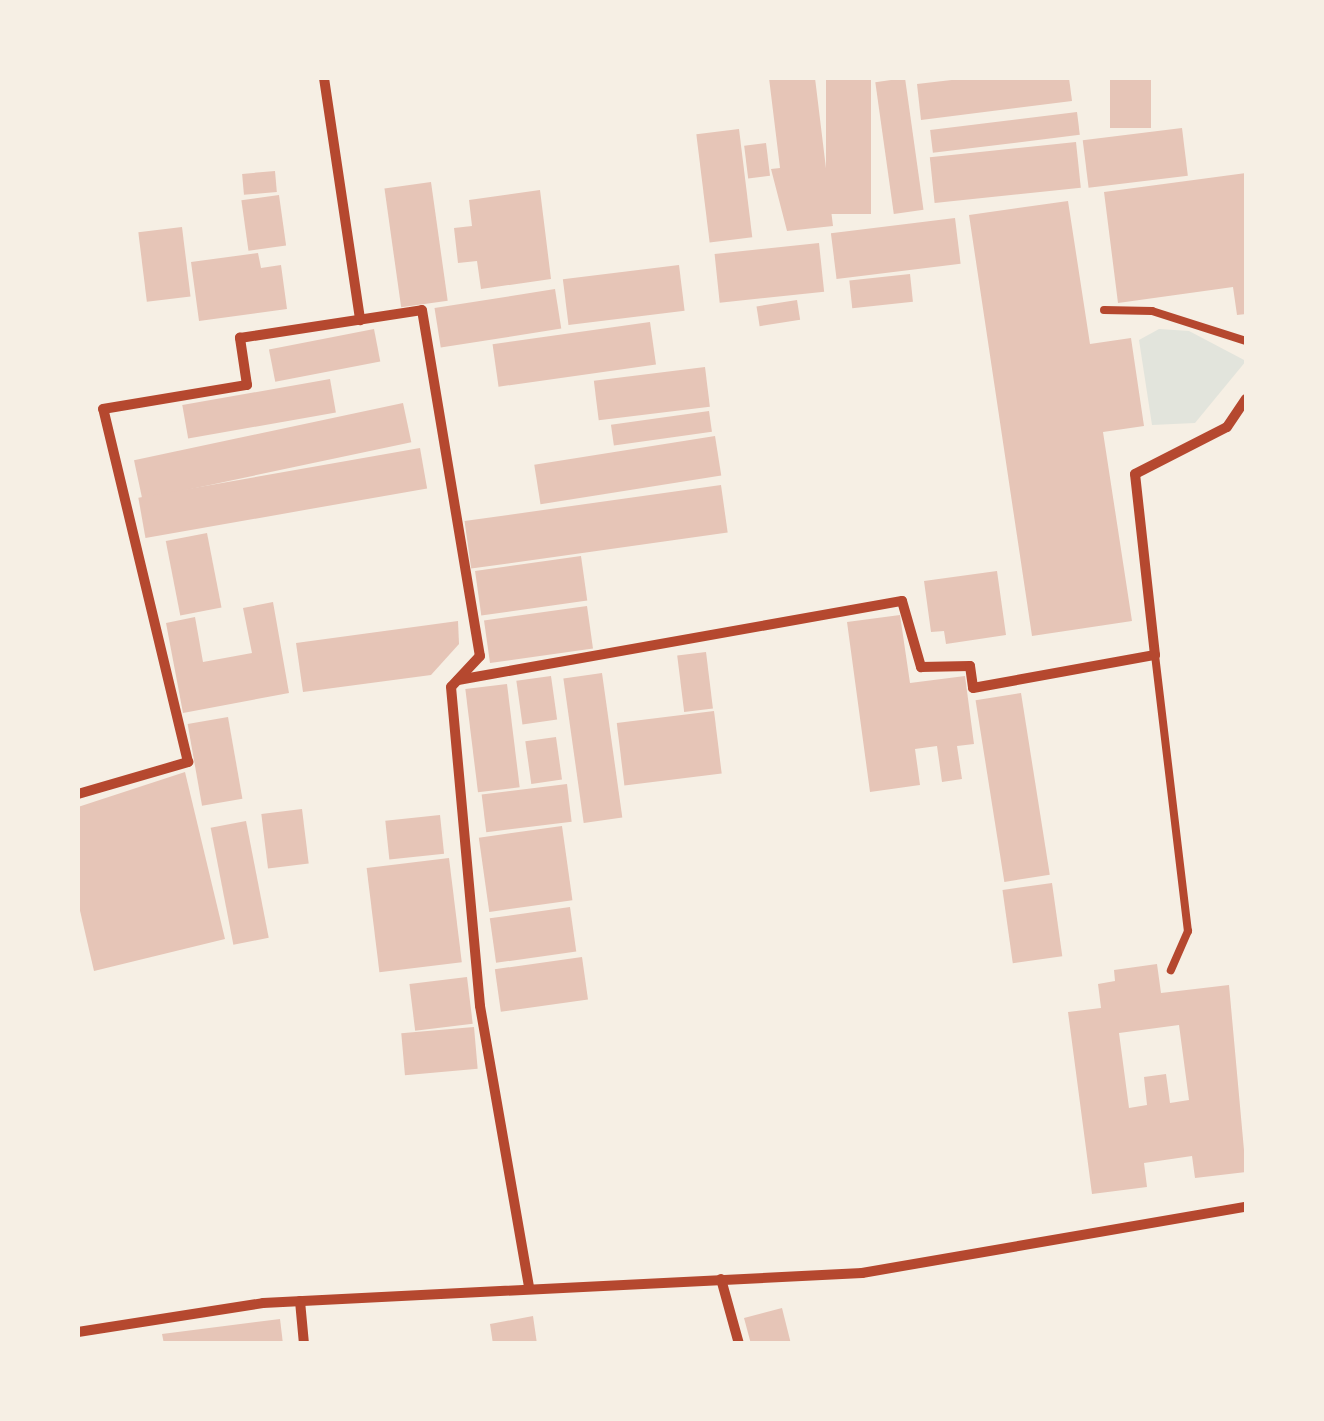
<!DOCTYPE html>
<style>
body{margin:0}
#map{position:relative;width:1324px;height:1421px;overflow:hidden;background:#f6efe4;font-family:"Playfair Display",serif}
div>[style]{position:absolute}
.green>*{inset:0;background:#e2e4dc}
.building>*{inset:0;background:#e6c5b7;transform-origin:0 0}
.service>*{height:8px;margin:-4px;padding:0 4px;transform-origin:4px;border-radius:4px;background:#b5482f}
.minor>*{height:10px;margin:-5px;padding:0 5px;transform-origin:5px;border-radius:5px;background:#b5482f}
span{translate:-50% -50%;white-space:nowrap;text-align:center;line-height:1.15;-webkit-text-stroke:8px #f6efe4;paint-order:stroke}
.frame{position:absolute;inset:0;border:80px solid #f6efe4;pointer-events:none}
</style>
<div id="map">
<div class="green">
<div style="clip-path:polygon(1159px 329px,1189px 331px,1246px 361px,1195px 423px,1152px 425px,1139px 340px)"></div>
</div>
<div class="building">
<div style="clip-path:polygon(769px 78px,815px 78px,833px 226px,787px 231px,771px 169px,780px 168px)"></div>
<div style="left:826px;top:78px;width:45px;height:136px"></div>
<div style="left:905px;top:78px;width:133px;height:30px;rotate:82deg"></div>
<div style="clip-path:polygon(969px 78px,1069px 78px,1072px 101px,921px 120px,917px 84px)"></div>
<div style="left:1110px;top:78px;width:41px;height:50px"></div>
<div style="left:1077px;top:112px;width:23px;height:148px;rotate:83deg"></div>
<div style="left:1182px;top:128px;width:48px;height:100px;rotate:83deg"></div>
<div style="left:739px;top:129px;width:109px;height:43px;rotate:83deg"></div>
<div style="left:1076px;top:142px;width:46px;height:147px;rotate:84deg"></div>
<div style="left:766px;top:143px;width:33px;height:22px;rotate:83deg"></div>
<div style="left:275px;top:171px;width:21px;height:33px;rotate:85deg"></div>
<div style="clip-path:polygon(1246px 173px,1246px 314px,1237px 315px,1233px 287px,1118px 303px,1104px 192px)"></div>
<div style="left:431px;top:182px;width:120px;height:47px;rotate:82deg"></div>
<div style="clip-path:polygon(540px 190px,551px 279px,481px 289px,477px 261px,458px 263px,454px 228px,472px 226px,469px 200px)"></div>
<div style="left:279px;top:195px;width:51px;height:38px;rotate:82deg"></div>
<div style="clip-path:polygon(1068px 201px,1090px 344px,1131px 338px,1144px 426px,1103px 432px,1132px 621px,1032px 636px,969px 215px)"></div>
<div style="left:955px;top:218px;width:46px;height:125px;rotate:83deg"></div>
<div style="left:182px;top:227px;width:70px;height:44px;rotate:83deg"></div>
<div style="left:819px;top:243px;width:49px;height:105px;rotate:84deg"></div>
<div style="clip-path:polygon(258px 253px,261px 268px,281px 265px,287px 309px,199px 321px,191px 262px)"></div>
<div style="left:679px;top:265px;width:46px;height:117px;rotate:83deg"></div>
<div style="left:910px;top:274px;width:28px;height:61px;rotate:84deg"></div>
<div style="left:555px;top:289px;width:40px;height:122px;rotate:81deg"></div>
<div style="left:797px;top:300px;width:20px;height:41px;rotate:81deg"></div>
<div style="left:650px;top:322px;width:43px;height:159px;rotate:82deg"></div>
<div style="left:374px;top:329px;width:33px;height:107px;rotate:79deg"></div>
<div style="left:705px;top:367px;width:40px;height:112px;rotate:83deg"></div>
<div style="left:330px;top:379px;width:34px;height:150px;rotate:80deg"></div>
<div style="left:403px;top:403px;width:40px;height:275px;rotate:78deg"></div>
<div style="left:709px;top:411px;width:21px;height:99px;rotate:82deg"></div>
<div style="left:715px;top:436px;width:40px;height:183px;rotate:81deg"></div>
<div style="left:420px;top:448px;width:41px;height:286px;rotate:80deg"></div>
<div style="left:721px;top:485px;width:48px;height:259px;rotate:82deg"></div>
<div style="left:207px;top:533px;width:76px;height:42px;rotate:79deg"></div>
<div style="left:581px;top:556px;width:45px;height:107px;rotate:82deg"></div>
<div style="clip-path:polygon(997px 571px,1006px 635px,946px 644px,944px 631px,931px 632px,924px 581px)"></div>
<div style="clip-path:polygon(273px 602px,289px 693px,183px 713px,166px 623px,195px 617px,203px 662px,252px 653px,243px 608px)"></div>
<div style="left:587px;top:606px;width:43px;height:104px;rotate:82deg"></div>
<div style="clip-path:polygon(900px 615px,910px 683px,965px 676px,974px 744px,957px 746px,962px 779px,942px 782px,937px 746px,915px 749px,920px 785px,870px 792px,847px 622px)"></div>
<div style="clip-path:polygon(458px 621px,459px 644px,431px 675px,303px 692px,296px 643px)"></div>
<div style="left:706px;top:652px;width:57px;height:29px;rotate:83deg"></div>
<div style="left:602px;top:673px;width:146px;height:39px;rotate:82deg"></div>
<div style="left:551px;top:676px;width:44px;height:35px;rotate:82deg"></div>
<div style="left:507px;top:684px;width:104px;height:42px;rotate:83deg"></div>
<div style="left:1021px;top:693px;width:184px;height:46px;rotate:81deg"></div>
<div style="left:714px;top:711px;width:63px;height:98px;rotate:83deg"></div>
<div style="left:228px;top:717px;width:83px;height:41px;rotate:80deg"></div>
<div style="left:556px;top:737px;width:43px;height:31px;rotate:82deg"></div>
<div style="clip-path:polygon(185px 772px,225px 939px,94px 971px,78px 902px,78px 807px)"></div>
<div style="left:567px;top:784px;width:38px;height:86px;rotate:83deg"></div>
<div style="left:302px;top:809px;width:55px;height:41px;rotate:83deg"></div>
<div style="left:440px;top:815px;width:39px;height:55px;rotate:84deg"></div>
<div style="left:246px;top:821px;width:119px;height:36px;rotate:79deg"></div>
<div style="left:562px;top:826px;width:75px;height:84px;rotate:82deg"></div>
<div style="left:449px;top:858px;width:105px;height:83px;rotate:83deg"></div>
<div style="left:1052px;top:883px;width:74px;height:50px;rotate:82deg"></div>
<div style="left:570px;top:907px;width:45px;height:81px;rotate:82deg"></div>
<div style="left:582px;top:957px;width:43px;height:88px;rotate:82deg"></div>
<div style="clip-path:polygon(evenodd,1157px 964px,1161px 993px,1229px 985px,1246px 1172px,1195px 1178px,1192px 1156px,1144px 1163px,1147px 1187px,1092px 1194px,1068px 1012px,1101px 1008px,1098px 984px,1115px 981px,1114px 970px,1157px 964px,1179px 1025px,1189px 1100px,1170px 1103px,1166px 1074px,1144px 1077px,1147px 1105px,1129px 1108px,1119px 1033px,1179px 1025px)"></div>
<div style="left:467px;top:977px;width:47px;height:58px;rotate:83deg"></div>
<div style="left:474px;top:1027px;width:42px;height:73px;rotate:85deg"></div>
<div style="clip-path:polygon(782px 1308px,791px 1344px,751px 1344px,744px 1318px)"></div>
<div style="clip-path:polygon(533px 1316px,537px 1344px,493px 1344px,490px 1324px)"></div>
<div style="clip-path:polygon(280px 1319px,283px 1344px,164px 1344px,162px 1334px)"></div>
</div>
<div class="service">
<div style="left:1104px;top:310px;width:48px;rotate:1.2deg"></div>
<div style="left:1152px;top:311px;width:99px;rotate:17.7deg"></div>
<div style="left:1155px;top:655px;width:278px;rotate:83.2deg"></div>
<div style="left:1188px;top:931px;width:43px;rotate:113.6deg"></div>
</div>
<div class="minor">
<div style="left:324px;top:78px;width:245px;rotate:81.5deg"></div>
<div style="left:458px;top:680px;width:451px;rotate:-10.1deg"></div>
<div style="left:902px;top:601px;width:69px;rotate:73.9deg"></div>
<div style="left:921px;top:667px;width:49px;rotate:-1.2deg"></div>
<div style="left:970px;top:666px;width:22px;rotate:82deg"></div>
<div style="left:973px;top:688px;width:185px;rotate:-10.3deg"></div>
<div style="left:1155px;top:655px;width:182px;rotate:-96.3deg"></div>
<div style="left:1135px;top:474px;width:103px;rotate:-27.1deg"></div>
<div style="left:1227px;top:427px;width:34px;rotate:-56deg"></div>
<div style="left:78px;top:794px;width:115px;rotate:-16.2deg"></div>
<div style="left:188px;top:762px;width:363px;rotate:-103.5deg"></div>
<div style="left:103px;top:409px;width:146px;rotate:-9.5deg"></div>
<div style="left:247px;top:385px;width:48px;rotate:-98.5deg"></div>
<div style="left:240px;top:338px;width:184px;rotate:-8.7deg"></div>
<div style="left:422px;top:310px;width:351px;rotate:80.5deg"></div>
<div style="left:480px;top:656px;width:42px;rotate:133.1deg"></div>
<div style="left:451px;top:687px;width:320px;rotate:84.8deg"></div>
<div style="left:480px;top:1006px;width:286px;rotate:80.1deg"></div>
<div style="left:721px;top:1279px;width:67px;rotate:74.5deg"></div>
<div style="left:300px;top:1301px;width:43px;rotate:84.7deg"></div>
<div style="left:78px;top:1332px;width:187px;rotate:-8.9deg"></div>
<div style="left:263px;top:1303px;width:600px;rotate:-2.87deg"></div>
<div style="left:862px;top:1273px;width:390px;rotate:-9.8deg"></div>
</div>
<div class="frame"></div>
</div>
